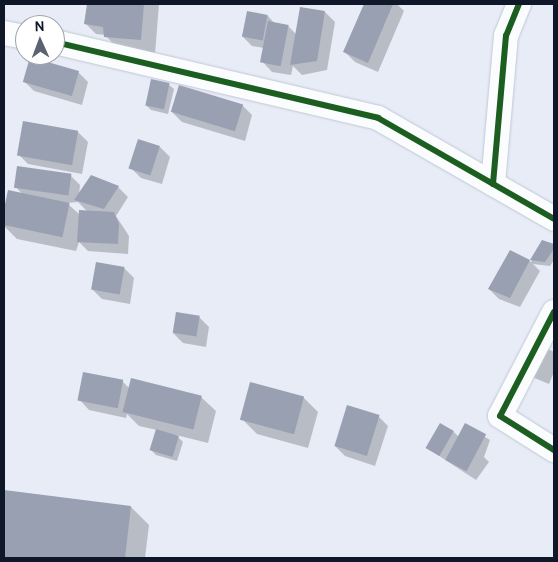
<!DOCTYPE html>
<style>
body{margin:0}
#map{position:relative;width:558px;height:562px;overflow:hidden;background:#e7ecf7;font-family:Cabin,sans-serif}
div>[style]{position:absolute}
.shadow>*{inset:0;background:#0003}
.building>*{inset:0;background:#99a0b2;transform-origin:0 0}
.roads{filter:drop-shadow(0 0 1px #c1c7d5) drop-shadow(0 0 1px #c1c7d5)}
.minor>*{height:24px;margin:-12px;padding:0 12px;transform-origin:12px;border-radius:12px;background:#fbfcfe}
.cycleway>*{height:6px;margin:-3px;padding:0 3px;transform-origin:3px;border-radius:3px;background:#1b5e20}
span{translate:-50% -50%;white-space:nowrap;text-align:center;line-height:1.15;-webkit-text-stroke:5px #fff;paint-order:stroke}
.frame{position:absolute;inset:0;border:5px solid #101729;pointer-events:none}
.north{position:absolute;left:15px;top:15px;width:50px;height:50px;box-sizing:border-box;background:#fff;border:1px solid #9fa2a9;border-radius:50%;rotate:358deg;font-size:14px;font-weight:700;line-height:20px;text-align:center;color:#101729}
.north::after{content:'';display:block;margin:auto;width:18px;height:22px;background:#5b6271;clip-path:polygon(50% 0,100% 100%,50% 72%,0 100%)}
</style>
<div id="map">
<div class="shadow">
<div style="clip-path:polygon(88px 4px,159px 4px,155px 54px,120px 51px,105px 35px,96px 34px,86px 24px)"></div>
<div style="clip-path:polygon(357px 4px,397px 4px,404px 11px,378px 72px,355px 62px,345px 52px,365px 5px)"></div>
<div style="clip-path:polygon(248px 12px,268px 16px,275px 24px,288px 26px,297px 35px,325px 12px,335px 22px,327px 70px,302px 75px,293px 66px,291px 75px,272px 72px,262px 61px,264px 48px,252px 46px,242px 36px)"></div>
<div style="clip-path:polygon(78px 72px,88px 82px,82px 105px,34px 91px,24px 81px)"></div>
<div style="clip-path:polygon(169px 85px,174px 89px,168px 114px,151px 110px,146px 105px)"></div>
<div style="clip-path:polygon(242px 105px,252px 115px,245px 141px,182px 122px,172px 112px)"></div>
<div style="clip-path:polygon(78px 132px,88px 142px,82px 174px,28px 164px,18px 154px)"></div>
<div style="clip-path:polygon(160px 147px,170px 157px,162px 184px,141px 178px,131px 168px)"></div>
<div style="clip-path:polygon(evenodd,70px 175px,80px 185px,79px 196px,118px 187px,128px 197px,116px 216px,129px 236px,128px 254px,88px 251px,79px 242px,76px 251px,17px 239px,4px 226px,9px 192px,23px 195px,16px 187px,70px 175px,78px 202px,88px 212px,80px 215px,67px 203px,78px 202px)"></div>
<div style="clip-path:polygon(542px 241px,554px 245px,554px 260px,550px 266px,533px 264px,540px 271px,520px 307px,499px 299px,489px 289px,510px 251px,531px 262px)"></div>
<div style="clip-path:polygon(124px 268px,134px 278px,130px 304px,102px 299px,92px 289px)"></div>
<div style="clip-path:polygon(199px 317px,209px 327px,206px 347px,183px 343px,173px 333px)"></div>
<div style="clip-path:polygon(533px 341px,554px 352px,554px 372px,549px 384px,532px 377px)"></div>
<div style="clip-path:polygon(122px 381px,130px 389px,201px 397px,216px 411px,208px 443px,176px 435px,183px 442px,177px 461px,156px 455px,151px 450px,157px 430px,139px 426px,127px 414px,126px 418px,89px 410px,79px 399px)"></div>
<div style="clip-path:polygon(303px 397px,318px 412px,308px 448px,257px 434px,242px 419px)"></div>
<div style="clip-path:polygon(378px 416px,388px 426px,375px 466px,345px 456px,335px 446px)"></div>
<div style="clip-path:polygon(466px 425px,490px 440px,484px 457px,489px 462px,476px 480px,427px 448px,454px 432px,460px 438px)"></div>
<div style="clip-path:polygon(4px 492px,131px 507px,149px 525px,145px 558px,4px 558px)"></div>
</div>
<div class="building">
<div style="clip-path:polygon(87px 4px,144px 4px,141px 40px,104px 37px,103px 27px,84px 24px)"></div>
<div style="clip-path:polygon(364px 4px,393px 4px,368px 63px,343px 52px)"></div>
<div style="clip-path:polygon(300px 7px,325px 11px,317px 61px,290px 65px)"></div>
<div style="left:247px;top:11px;width:21px;height:26px;rotate:11deg"></div>
<div style="left:268px;top:21px;width:21px;height:42px;rotate:11deg"></div>
<div style="left:30px;top:57px;width:51px;height:26px;rotate:16deg"></div>
<div style="left:151px;top:79px;width:19px;height:27px;rotate:12deg"></div>
<div style="left:179px;top:85px;width:67px;height:28px;rotate:17deg"></div>
<div style="left:23px;top:121px;width:56px;height:35px;rotate:10deg"></div>
<div style="left:138px;top:139px;width:23px;height:31px;rotate:18deg"></div>
<div style="left:17px;top:166px;width:55px;height:22px;rotate:8deg"></div>
<div style="clip-path:polygon(91px 175px,119px 186px,104px 209px,74px 200px)"></div>
<div style="left:8px;top:190px;width:63px;height:35px;rotate:12deg"></div>
<div style="clip-path:polygon(79px 210px,114px 212px,119px 224px,118px 244px,77px 242px)"></div>
<div style="clip-path:polygon(542px 240px,554px 244px,554px 249px,545px 262px,530px 260px,510px 298px,488px 289px,510px 250px,530px 260px)"></div>
<div style="left:96px;top:262px;width:29px;height:28px;rotate:10deg"></div>
<div style="left:176px;top:312px;width:24px;height:21px;rotate:9deg"></div>
<div style="left:83px;top:372px;width:41px;height:29px;rotate:11deg"></div>
<div style="left:131px;top:378px;width:73px;height:35px;rotate:14deg"></div>
<div style="left:250px;top:382px;width:56px;height:39px;rotate:15deg"></div>
<div style="left:347px;top:405px;width:34px;height:43px;rotate:17deg"></div>
<div style="left:440px;top:423px;width:16px;height:29px;rotate:30deg"></div>
<div style="left:465px;top:423px;width:24px;height:42px;rotate:28deg"></div>
<div style="left:156px;top:429px;width:24px;height:22px;rotate:17deg"></div>
<div style="clip-path:polygon(4px 490px,131px 506px,125px 558px,4px 558px)"></div>
</div>
<div class="roads">
<div class="minor">
<div style="left:4px;top:33px;width:21px;rotate:11deg"></div>
<div style="left:55px;top:42px;width:332px;rotate:13.2deg"></div>
<div style="left:378px;top:118px;width:203px;rotate:29.8deg"></div>
<div style="left:493px;top:184px;width:149px;rotate:-85deg"></div>
<div style="left:506px;top:36px;width:35px;rotate:-68deg"></div>
<div style="left:554px;top:312px;width:117px;rotate:117.4deg"></div>
<div style="left:500px;top:416px;width:64px;rotate:32.2deg"></div>
</div>
</div>
<div class="cycleway">
<div style="left:55px;top:42px;width:332px;rotate:13.2deg"></div>
<div style="left:378px;top:118px;width:203px;rotate:29.8deg"></div>
<div style="left:493px;top:184px;width:149px;rotate:-85deg"></div>
<div style="left:506px;top:36px;width:35px;rotate:-68deg"></div>
<div style="left:554px;top:312px;width:117px;rotate:117.4deg"></div>
<div style="left:500px;top:416px;width:64px;rotate:32.2deg"></div>
</div>
<div class="frame"></div>
<div class="north">N</div>
</div>
